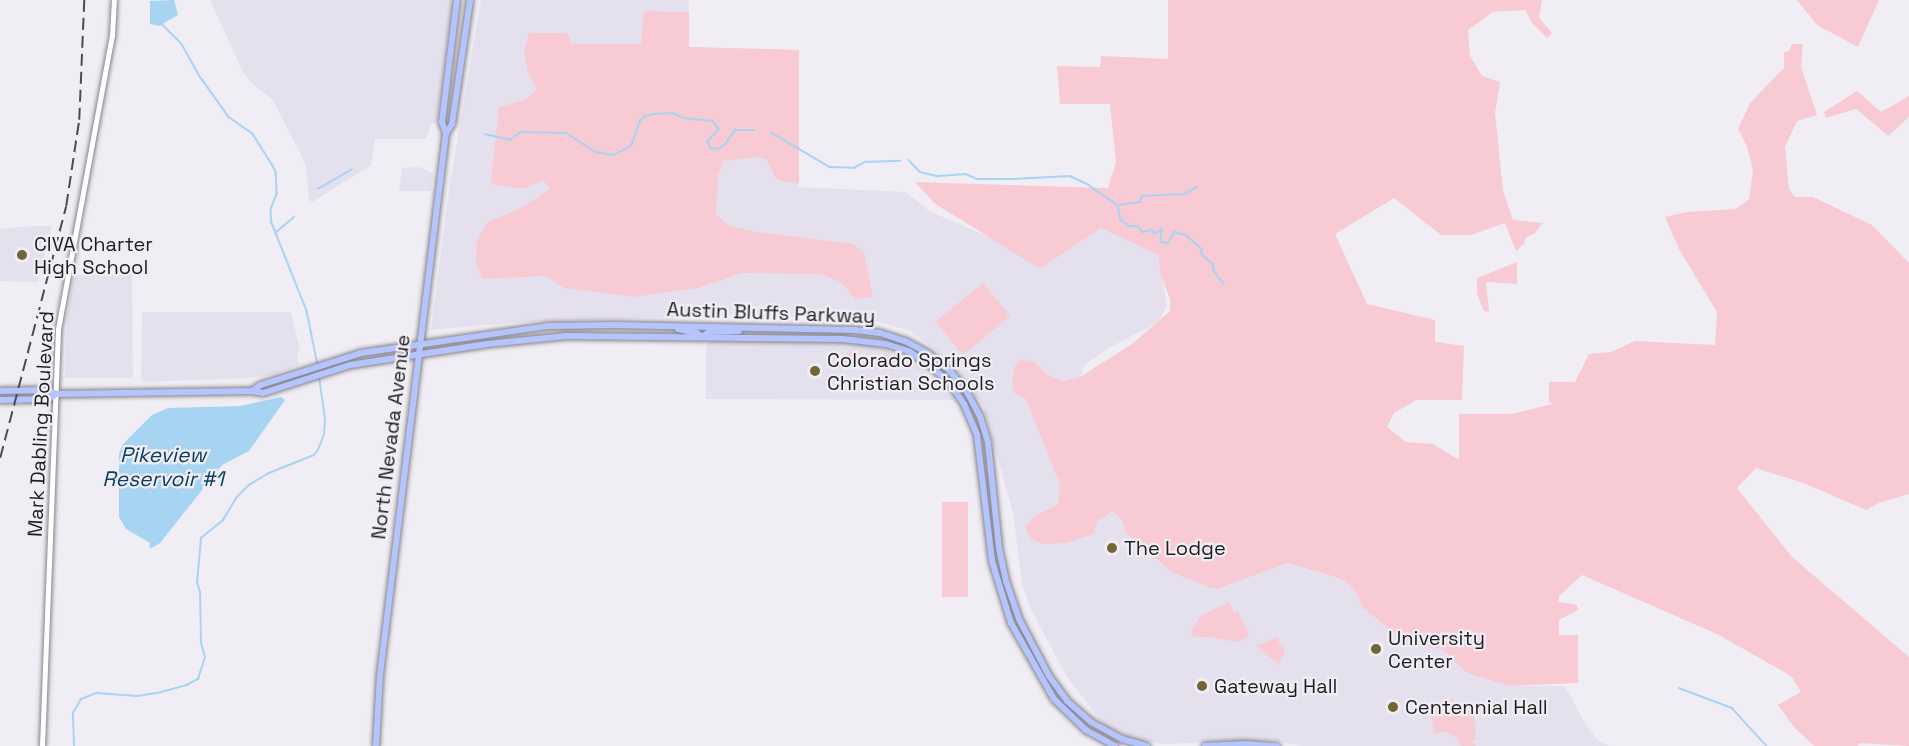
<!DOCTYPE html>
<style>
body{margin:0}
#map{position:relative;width:1909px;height:746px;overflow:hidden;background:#f0eef4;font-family:"Space Grotesk",sans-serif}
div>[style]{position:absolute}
.built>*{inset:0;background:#e5e0ed}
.green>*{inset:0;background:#f8cad3;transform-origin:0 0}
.water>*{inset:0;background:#a8d4f4}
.stream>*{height:1.5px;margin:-0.75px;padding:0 0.75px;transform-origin:0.75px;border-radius:0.75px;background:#a8d4f4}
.roads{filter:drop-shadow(0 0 2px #87858a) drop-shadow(0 0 2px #87858a)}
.tertiary>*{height:5px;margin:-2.5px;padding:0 2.5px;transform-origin:2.5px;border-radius:2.5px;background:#fff}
.primary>*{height:6px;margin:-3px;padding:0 3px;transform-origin:3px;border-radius:3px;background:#b5c4fd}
.rail>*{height:1.5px;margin-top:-0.75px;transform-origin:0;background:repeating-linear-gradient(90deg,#4d4b4e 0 12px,transparent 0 18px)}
.dots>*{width:16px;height:16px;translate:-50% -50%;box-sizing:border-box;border:3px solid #f0eef4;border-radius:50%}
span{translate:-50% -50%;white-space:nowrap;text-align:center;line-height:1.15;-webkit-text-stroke:4.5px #f0eef4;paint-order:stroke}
.poi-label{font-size:20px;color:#1e1d1f}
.left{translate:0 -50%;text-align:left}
.street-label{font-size:20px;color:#1e1d1f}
.water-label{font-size:21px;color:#0b4160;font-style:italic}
</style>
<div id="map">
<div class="built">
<div style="clip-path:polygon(210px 0,453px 0,437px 122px,431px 125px,426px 139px,375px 139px,371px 165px,309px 204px,306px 165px,273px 100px,254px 85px,244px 74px)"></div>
<div style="clip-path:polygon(481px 0,689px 0,688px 47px,799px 50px,798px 187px,906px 192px,929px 211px,996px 240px,1040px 269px,1101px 228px,1143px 243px,1158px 255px,1167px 306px,1158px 322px,1111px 347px,1085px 364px,1078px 383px,1112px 510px,1122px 520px,1126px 534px,1173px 573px,1208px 587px,1218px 589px,1287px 563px,1343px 580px,1355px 591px,1363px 608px,1402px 639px,1443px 650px,1467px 673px,1509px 686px,1565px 686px,1587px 727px,1598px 740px,1609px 746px,1302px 746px,1271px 740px,1163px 744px,1134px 739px,1104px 725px,1065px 674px,1029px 605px,1022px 583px,1013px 513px,983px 405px,951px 363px,911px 331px,864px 318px,743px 315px,522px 322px,431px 330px,450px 184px)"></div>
<div style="clip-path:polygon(419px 167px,433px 173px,431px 191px,399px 191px,402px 168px)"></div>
<div style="clip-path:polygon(31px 226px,52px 226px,38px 282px,0 281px,0 229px)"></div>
<div style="clip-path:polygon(132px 274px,133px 378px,65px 378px,67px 318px,74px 275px)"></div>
<div style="clip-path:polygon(142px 312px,291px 312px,300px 351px,297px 352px,299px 365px,272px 375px,251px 378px,146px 382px,141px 380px)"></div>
<div style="clip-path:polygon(710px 341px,830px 341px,873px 344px,921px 368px,954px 400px,706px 399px,706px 348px)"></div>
</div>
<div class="green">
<div style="clip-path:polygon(1168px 0,1542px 0,1539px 18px,1552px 33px,1547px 38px,1532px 23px,1525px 10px,1493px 12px,1468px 30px,1470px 56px,1482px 76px,1500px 82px,1495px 113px,1503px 191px,1513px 220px,1543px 223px,1534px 234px,1526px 237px,1524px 244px,1516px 251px,1505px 223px,1471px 235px,1441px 235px,1394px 198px,1335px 234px,1367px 304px,1435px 320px,1435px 342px,1464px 346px,1462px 400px,1416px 400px,1394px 413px,1387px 427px,1406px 442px,1433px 444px,1459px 460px,1459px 414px,1512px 414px,1553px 404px,1549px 402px,1549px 382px,1575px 382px,1589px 354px,1611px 352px,1635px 341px,1715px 345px,1717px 312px,1679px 249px,1665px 217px,1687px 212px,1736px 209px,1749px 199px,1753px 171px,1747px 146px,1738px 129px,1750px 103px,1784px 68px,1784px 52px,1789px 51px,1792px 44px,1803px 44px,1801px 67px,1817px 115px,1797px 121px,1785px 147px,1789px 189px,1795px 197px,1813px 197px,1872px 225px,1909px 263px,1909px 494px,1879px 503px,1866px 510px,1806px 484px,1756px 468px,1737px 488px,1792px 557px,1909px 657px,1909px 746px,1859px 743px,1858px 746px,1814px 746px,1794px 727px,1778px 705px,1801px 692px,1791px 676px,1719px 635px,1582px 575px,1559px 596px,1559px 602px,1577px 605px,1578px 610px,1559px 620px,1559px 635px,1578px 635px,1578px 683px,1509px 686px,1467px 673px,1443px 650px,1402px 639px,1363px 608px,1355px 591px,1343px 580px,1328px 575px,1287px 563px,1218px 589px,1208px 587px,1173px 573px,1126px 534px,1122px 520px,1112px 510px,1105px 517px,1098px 519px,1093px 534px,1066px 543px,1042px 544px,1030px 538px,1025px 526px,1035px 516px,1058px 504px,1060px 485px,1026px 399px,1014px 393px,1012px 381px,1015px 366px,1020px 359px,1035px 362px,1047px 375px,1064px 381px,1080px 377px,1132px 344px,1170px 311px,1170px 299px,1161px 276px,1158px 255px,1101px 228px,1040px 269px,934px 203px,915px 182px,1108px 188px,1116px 162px,1110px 104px,1060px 104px,1057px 66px,1100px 67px,1101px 56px,1168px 59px)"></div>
<div style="clip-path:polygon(1797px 0,1879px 0,1858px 47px,1817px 25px)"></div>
<div style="clip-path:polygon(644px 11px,689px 12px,689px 47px,799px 50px,799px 184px,777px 180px,766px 159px,757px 157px,724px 161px,718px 176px,716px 214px,729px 226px,757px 232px,854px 244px,864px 253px,873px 297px,855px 299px,841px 282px,820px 274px,742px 273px,697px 288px,633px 297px,564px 288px,546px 276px,482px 279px,476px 264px,477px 239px,489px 222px,527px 205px,550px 188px,543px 180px,524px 189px,491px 184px,499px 107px,525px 100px,537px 89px,528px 72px,524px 51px,529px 33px,567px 33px,572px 44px,641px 44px)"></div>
<div style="clip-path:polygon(1857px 91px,1881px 112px,1909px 96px,1909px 117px,1888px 136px,1856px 109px,1826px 118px,1824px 112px)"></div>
<div style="clip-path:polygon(1517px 262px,1517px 284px,1486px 282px,1489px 312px,1484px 311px,1477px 294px,1477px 278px)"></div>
<div style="left:983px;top:283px;width:43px;height:61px;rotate:51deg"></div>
<div style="clip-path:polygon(851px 350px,858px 351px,857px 361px,872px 361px,872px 354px,888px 356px,896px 362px,896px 370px,848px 367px,844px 361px,844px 357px)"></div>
<div style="left:942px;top:502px;width:26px;height:95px"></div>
<div style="clip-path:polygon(1229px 602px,1234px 613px,1238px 612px,1249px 633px,1246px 638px,1236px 642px,1211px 637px,1193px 637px,1191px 629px,1201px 616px)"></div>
<div style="clip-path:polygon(1279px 637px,1279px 644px,1285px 650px,1279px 665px,1256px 646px)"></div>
<div style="clip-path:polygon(1444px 698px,1452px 700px,1474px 713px,1476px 740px,1472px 740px,1476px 746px,1461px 746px,1456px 737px,1447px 732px,1434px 734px,1431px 712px)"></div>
</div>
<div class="water">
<div style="clip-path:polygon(174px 0,178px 15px,159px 26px,150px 24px,150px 1px)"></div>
<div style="clip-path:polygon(281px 397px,285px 400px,249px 451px,222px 465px,160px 543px,152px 548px,149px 547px,150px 543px,126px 529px,119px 517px,119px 454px,123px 444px,152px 415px,168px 408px,240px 406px)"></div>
</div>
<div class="stream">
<div style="left:162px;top:24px;width:28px;rotate:45deg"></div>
<div style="left:182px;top:44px;width:35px;rotate:61deg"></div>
<div style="left:199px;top:75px;width:52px;rotate:54.5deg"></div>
<div style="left:229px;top:117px;width:29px;rotate:35deg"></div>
<div style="left:253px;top:134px;width:36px;rotate:58deg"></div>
<div style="left:272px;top:164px;width:9px;rotate:63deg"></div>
<div style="left:276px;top:172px;width:22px;rotate:87deg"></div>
<div style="left:277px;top:194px;width:17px;rotate:111deg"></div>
<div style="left:271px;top:210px;width:13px;rotate:86deg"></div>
<div style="left:272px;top:223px;width:95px;rotate:68.3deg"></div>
<div style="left:307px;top:311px;width:55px;rotate:78.5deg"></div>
<div style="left:772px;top:133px;width:67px;rotate:30.4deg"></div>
<div style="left:830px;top:167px;width:24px;rotate:2deg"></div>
<div style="left:854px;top:168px;width:13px;rotate:-29deg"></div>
<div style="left:865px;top:162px;width:35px;rotate:-2deg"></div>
<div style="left:485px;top:134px;width:26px;rotate:13deg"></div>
<div style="left:510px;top:140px;width:14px;rotate:-36deg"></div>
<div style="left:521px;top:132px;width:46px;rotate:1.2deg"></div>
<div style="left:567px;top:133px;width:34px;rotate:34deg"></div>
<div style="left:595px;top:152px;width:19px;rotate:9deg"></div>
<div style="left:614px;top:155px;width:19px;rotate:-28deg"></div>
<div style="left:631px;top:146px;width:27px;rotate:-70deg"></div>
<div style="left:640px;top:121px;width:7px;rotate:-45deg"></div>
<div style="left:645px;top:116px;width:9px;rotate:-13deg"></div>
<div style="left:654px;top:114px;width:19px;rotate:-3deg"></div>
<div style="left:673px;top:113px;width:12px;rotate:24deg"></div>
<div style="left:684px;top:118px;width:29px;rotate:6deg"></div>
<div style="left:713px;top:121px;width:10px;rotate:53deg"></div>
<div style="left:719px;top:129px;width:17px;rotate:130deg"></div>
<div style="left:708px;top:142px;width:7px;rotate:63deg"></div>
<div style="left:711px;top:148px;width:8px;rotate:7deg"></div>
<div style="left:719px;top:149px;width:9px;rotate:-41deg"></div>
<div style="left:726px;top:143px;width:16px;rotate:-55deg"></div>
<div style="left:735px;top:130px;width:19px"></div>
<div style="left:909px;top:160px;width:16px;rotate:47deg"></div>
<div style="left:920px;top:172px;width:18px;rotate:13deg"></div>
<div style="left:938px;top:176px;width:28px;rotate:-4deg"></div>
<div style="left:966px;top:174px;width:12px;rotate:24deg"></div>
<div style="left:977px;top:179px;width:34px"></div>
<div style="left:1011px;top:179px;width:59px;rotate:-2.9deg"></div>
<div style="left:1070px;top:176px;width:21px;rotate:25deg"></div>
<div style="left:1089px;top:185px;width:35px;rotate:35deg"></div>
<div style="left:1118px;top:205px;width:15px;rotate:79deg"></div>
<div style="left:1121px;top:220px;width:11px;rotate:34deg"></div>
<div style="left:1130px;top:226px;width:8px"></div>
<div style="left:1138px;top:226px;width:8px;rotate:50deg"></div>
<div style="left:1143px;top:232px;width:9px;rotate:-13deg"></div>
<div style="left:1152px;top:230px;width:4px;rotate:56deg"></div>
<div style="left:1154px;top:233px;width:9px;rotate:-21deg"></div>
<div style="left:1162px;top:230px;width:12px;rotate:95deg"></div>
<div style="left:1161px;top:242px;width:7px;rotate:8deg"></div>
<div style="left:1168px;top:243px;width:13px;rotate:-61deg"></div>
<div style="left:1174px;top:232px;width:12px;rotate:14deg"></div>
<div style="left:1186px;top:235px;width:21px;rotate:41deg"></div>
<div style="left:1202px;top:249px;width:5px;rotate:90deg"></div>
<div style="left:1202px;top:254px;width:15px;rotate:42deg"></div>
<div style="left:1213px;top:264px;width:7px;rotate:82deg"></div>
<div style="left:1214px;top:271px;width:16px;rotate:52deg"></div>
<div style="left:318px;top:189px;width:39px;rotate:-30deg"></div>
<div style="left:1119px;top:205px;width:21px;rotate:-8deg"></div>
<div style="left:1140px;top:202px;width:6px;rotate:-72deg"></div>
<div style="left:1142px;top:196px;width:43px;rotate:-2.7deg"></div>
<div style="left:1185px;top:194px;width:14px;rotate:-30deg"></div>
<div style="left:275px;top:233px;width:25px;rotate:-40deg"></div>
<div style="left:1679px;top:688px;width:57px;rotate:20.7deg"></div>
<div style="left:1732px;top:708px;width:52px;rotate:47.4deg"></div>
<div style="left:74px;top:746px;width:33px;rotate:-92deg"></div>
<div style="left:73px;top:713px;width:16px;rotate:-60deg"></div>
<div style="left:81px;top:699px;width:17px;rotate:-21deg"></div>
<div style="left:97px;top:693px;width:40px;rotate:4.3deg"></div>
<div style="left:137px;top:696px;width:24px;rotate:-9deg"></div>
<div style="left:161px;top:692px;width:27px;rotate:-15deg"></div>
<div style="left:187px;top:685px;width:13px;rotate:-29deg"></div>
<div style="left:198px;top:679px;width:23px;rotate:-72deg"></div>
<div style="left:205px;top:657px;width:15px;rotate:-106deg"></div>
<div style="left:201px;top:643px;width:51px;rotate:-91.1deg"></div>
<div style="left:200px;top:592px;width:9px;rotate:-108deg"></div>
<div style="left:197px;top:583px;width:45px;rotate:-84.9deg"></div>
<div style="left:201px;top:538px;width:28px;rotate:-39deg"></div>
<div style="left:223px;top:520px;width:26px;rotate:-59deg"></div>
<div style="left:236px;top:498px;width:18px;rotate:-45deg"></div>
<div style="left:249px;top:485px;width:23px;rotate:-31deg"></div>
<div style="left:269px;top:473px;width:48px;rotate:-21.8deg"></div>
<div style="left:314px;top:455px;width:6px;rotate:-51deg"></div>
<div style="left:318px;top:450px;width:17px;rotate:-69deg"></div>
<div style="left:324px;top:434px;width:14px;rotate:-86deg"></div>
<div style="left:325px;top:420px;width:44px;rotate:-97.8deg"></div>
</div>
<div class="roads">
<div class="tertiary">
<div style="left:42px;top:746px;width:417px;rotate:-87.8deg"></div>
<div style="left:58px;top:329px;width:298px;rotate:-79.6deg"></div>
<div style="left:112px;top:36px;width:36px;rotate:-87deg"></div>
</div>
<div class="primary">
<div style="left:446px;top:133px;width:11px;rotate:-56deg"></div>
<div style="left:452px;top:124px;width:125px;rotate:-81.7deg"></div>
<div style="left:678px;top:329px;width:19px;rotate:12deg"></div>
<div style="left:697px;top:333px;width:6px;rotate:39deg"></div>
<div style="left:702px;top:337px;width:9px;rotate:-36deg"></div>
<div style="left:709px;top:332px;width:30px;rotate:-2deg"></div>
<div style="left:0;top:391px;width:49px;rotate:-1.2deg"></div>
<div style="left:49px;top:390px;width:8px;rotate:30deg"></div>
<div style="left:56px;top:394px;width:196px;rotate:-0.9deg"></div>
<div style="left:252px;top:391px;width:11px;rotate:10deg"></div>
<div style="left:263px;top:393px;width:91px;rotate:-17.8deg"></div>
<div style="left:350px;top:365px;width:139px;rotate:-8.7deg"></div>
<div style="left:487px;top:344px;width:80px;rotate:-5.7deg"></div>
<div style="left:567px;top:336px;width:275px;rotate:0.6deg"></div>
<div style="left:842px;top:339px;width:44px;rotate:6.5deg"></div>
<div style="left:886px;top:344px;width:25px;rotate:18deg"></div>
<div style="left:910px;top:352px;width:27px;rotate:34deg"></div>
<div style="left:932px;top:367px;width:25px;rotate:43deg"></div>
<div style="left:950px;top:384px;width:24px;rotate:55deg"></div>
<div style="left:964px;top:404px;width:34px;rotate:67deg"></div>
<div style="left:977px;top:435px;width:127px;rotate:83.2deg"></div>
<div style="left:992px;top:561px;width:65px;rotate:73deg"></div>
<div style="left:1011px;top:623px;width:87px;rotate:60.5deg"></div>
<div style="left:1054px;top:699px;width:45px;rotate:44.1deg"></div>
<div style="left:1086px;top:730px;width:33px;rotate:29deg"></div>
<div style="left:252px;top:391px;width:11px;rotate:-34deg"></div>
<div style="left:261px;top:385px;width:105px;rotate:-17.7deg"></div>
<div style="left:361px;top:353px;width:190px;rotate:-8.2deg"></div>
<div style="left:549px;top:326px;width:65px;rotate:-0.9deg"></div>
<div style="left:614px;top:325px;width:241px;rotate:1.2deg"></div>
<div style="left:855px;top:330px;width:25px;rotate:7deg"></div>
<div style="left:880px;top:333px;width:26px;rotate:18deg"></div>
<div style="left:905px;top:341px;width:27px;rotate:28deg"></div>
<div style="left:929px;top:354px;width:27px;rotate:39deg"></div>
<div style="left:950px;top:371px;width:27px;rotate:51deg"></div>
<div style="left:967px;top:392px;width:27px;rotate:62deg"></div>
<div style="left:980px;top:416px;width:28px;rotate:73deg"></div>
<div style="left:988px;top:443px;width:106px;rotate:84deg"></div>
<div style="left:999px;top:548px;width:34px;rotate:78deg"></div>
<div style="left:1006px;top:581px;width:40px;rotate:71.1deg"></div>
<div style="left:1019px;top:619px;width:64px;rotate:62.2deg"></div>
<div style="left:1049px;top:676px;width:31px;rotate:54deg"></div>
<div style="left:1067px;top:701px;width:32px;rotate:41deg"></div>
<div style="left:1091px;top:722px;width:35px;rotate:29deg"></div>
<div style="left:1122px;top:739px;width:26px;rotate:16deg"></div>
<div style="left:0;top:400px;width:49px;rotate:-1.2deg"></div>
<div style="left:49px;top:399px;width:9px;rotate:-36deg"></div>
<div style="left:376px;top:746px;width:71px;rotate:-86.8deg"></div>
<div style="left:380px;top:675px;width:546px;rotate:-83.06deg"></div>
<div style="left:446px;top:133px;width:12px;rotate:-110deg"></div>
<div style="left:442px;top:122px;width:123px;rotate:-83deg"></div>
<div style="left:1205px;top:746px;width:40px;rotate:-2.9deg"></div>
<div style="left:1245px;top:744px;width:32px;rotate:4deg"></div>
</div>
</div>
<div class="rail">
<div style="left:0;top:458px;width:260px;rotate:-75.3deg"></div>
<div style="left:66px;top:206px;width:87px;rotate:-81.4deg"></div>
<div style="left:79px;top:120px;width:120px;rotate:-87.6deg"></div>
</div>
<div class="dots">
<div style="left:22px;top:255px;background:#716734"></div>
<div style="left:815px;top:371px;background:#716734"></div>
<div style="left:1112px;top:548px;background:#716734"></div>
<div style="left:1376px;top:649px;background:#716734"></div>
<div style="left:1202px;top:686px;background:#716734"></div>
<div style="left:1393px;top:707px;background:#716734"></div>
</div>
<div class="poi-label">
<span class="left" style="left:34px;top:256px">CIVA Charter<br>High School</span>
<span class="left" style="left:827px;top:372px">Colorado Springs<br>Christian Schools</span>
<span class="left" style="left:1124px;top:548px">The Lodge</span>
<span class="left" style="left:1388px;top:650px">University<br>Center</span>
<span class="left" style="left:1214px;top:686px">Gateway Hall</span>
<span class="left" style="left:1405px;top:707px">Centennial Hall</span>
</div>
<div class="street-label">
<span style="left:771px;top:313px;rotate:2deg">Austin Bluffs Parkway</span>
<span style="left:41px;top:424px;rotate:-87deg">Mark Dabling Boulevard</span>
<span style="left:391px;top:437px;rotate:-83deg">North Nevada Avenue</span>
</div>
<div class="water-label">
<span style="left:163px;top:467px">Pikeview<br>Reservoir #1</span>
</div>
</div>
